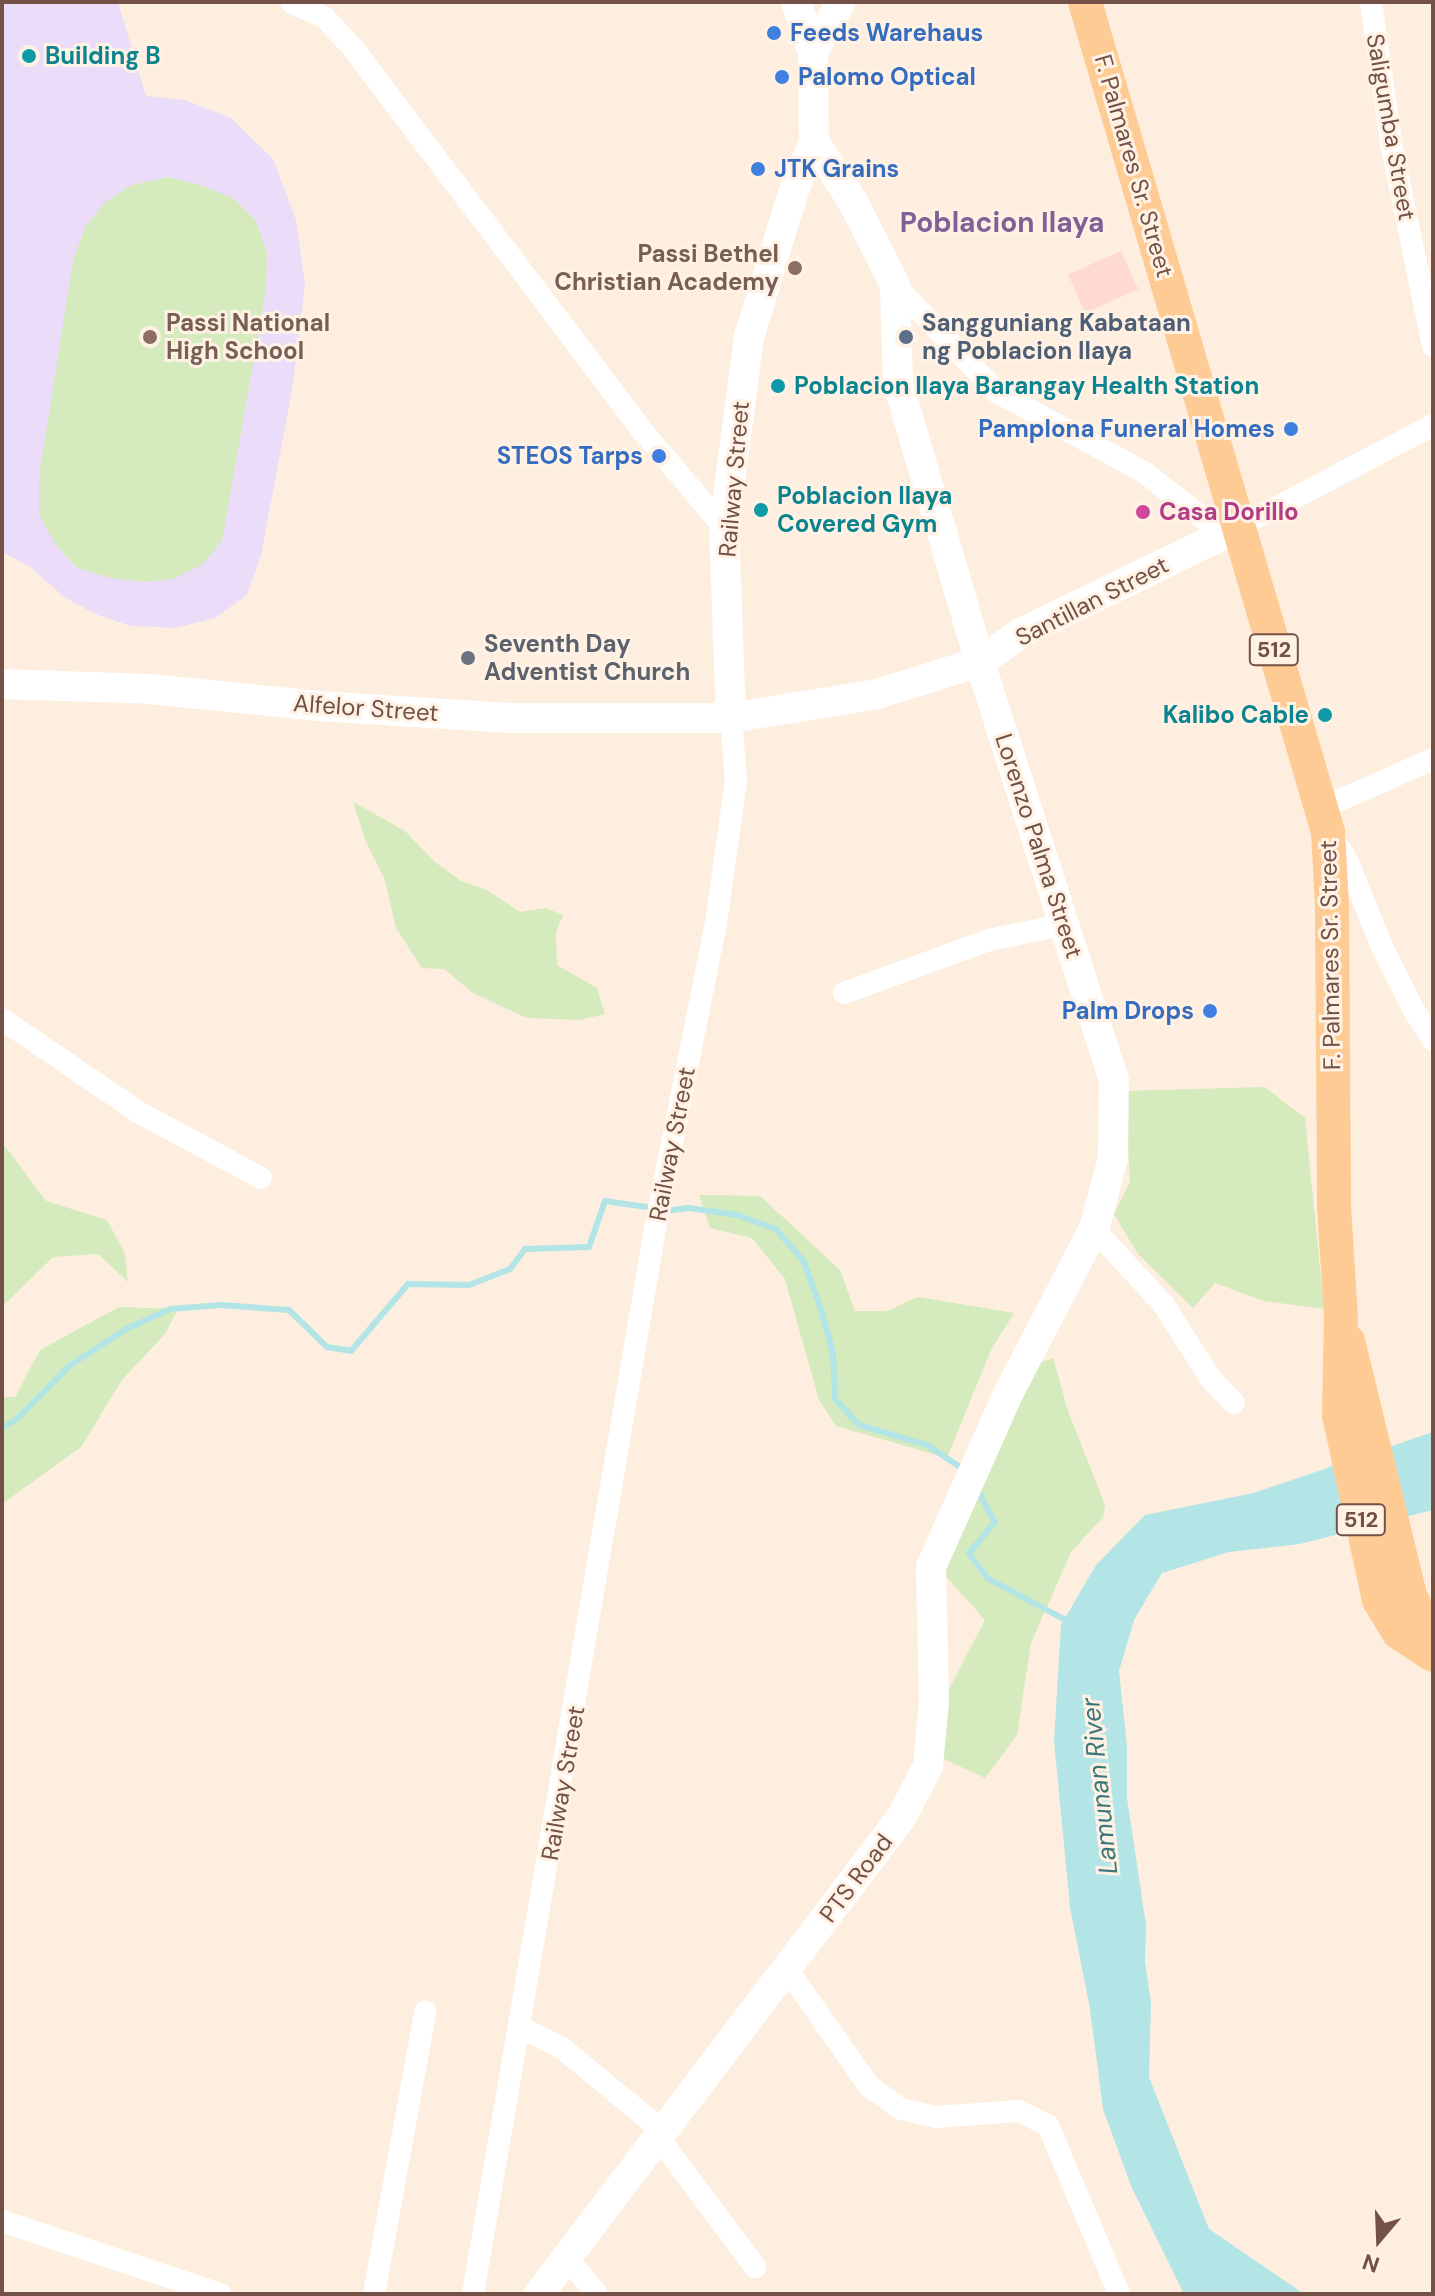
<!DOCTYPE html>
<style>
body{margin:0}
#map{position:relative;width:1435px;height:2296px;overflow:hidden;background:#fdeedf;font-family:"DM Sans",sans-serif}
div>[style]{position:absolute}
.commercial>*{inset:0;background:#fedad1;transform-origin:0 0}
.education>*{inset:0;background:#ebdcf9}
.green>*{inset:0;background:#d5eabd}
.water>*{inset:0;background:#b3e5e6}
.stream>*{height:6px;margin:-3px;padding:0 3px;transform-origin:3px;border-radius:3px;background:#b3e5e6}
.street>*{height:22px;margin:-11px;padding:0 11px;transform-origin:11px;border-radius:11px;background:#fff}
.secondary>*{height:30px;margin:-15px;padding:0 15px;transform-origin:15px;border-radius:15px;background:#fff}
.primary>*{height:34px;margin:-17px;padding:0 17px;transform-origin:17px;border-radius:17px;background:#ffcb94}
.dots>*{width:22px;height:22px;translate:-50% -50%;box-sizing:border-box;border:4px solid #fff2e5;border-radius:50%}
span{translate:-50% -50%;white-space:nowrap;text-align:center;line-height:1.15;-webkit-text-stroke:6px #fff2e5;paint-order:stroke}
.shield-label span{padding:2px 6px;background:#fff2e5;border:2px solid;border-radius:6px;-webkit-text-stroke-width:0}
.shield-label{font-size:22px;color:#735146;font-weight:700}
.shop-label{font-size:24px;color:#366cbe;font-weight:700}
.left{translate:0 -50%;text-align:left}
.right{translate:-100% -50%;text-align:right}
.culture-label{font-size:24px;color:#0d838f;font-weight:700}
.street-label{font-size:24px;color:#735146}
.education-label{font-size:24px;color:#785e54;font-weight:700}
.service-label{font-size:24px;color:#4e5e75;font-weight:700}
.hotel-label{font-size:24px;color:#b23c85;font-weight:700}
.worship-label{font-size:24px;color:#5b616d;font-weight:700}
.water-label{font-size:26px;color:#3a777a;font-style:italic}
.quarter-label{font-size:28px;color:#7f6197;font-weight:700}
.frame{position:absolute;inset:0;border:4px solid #735146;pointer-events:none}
.north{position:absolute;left:1339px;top:2200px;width:80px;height:80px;-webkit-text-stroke:6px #fff2e5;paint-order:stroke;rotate:199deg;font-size:22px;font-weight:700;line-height:32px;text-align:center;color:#735146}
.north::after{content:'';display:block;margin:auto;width:28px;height:36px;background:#735146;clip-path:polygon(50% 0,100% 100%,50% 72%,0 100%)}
</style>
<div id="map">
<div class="commercial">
<div style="left:1121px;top:251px;width:42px;height:58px;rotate:66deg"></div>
</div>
<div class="education">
<div style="clip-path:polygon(2px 2px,118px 2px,146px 96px,185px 100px,231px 118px,273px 159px,296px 220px,305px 285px,292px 390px,261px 555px,247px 595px,215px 618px,175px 628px,131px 626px,95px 614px,63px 596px,29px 566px,2px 552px)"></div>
</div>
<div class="green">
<div style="clip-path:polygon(168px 177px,201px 185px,234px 199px,256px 221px,267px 253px,266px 290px,222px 541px,203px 564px,173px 579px,145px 582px,111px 578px,77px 568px,56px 545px,39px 514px,39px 476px,73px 261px,85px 227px,105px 202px,132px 185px)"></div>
<div style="clip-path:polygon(353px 802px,405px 831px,435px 862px,461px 881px,487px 890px,520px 912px,546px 908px,563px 915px,556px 932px,557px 965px,597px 988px,605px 1014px,580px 1020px,527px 1018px,473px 993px,444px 969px,422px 968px,396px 928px,385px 880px,366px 842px)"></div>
<div style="clip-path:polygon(1265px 1087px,1305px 1118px,1324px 1309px,1264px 1301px,1215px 1283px,1193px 1308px,1138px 1254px,1114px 1214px,1130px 1182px,1125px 1091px)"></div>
<div style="clip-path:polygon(2px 1142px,46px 1201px,107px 1220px,125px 1254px,128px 1282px,98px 1254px,53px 1257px,2px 1307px)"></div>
<div style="clip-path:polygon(699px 1195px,760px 1196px,840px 1270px,855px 1311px,887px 1311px,918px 1297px,1014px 1313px,991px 1350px,947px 1458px,836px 1426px,819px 1400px,785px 1279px,752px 1238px,710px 1228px)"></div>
<div style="clip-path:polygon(119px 1307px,178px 1309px,165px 1334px,122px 1380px,81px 1447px,2px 1504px,2px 1397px,15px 1397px,40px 1350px)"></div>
<div style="clip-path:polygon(1053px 1358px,1068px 1411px,1105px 1505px,1103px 1517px,1071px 1552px,1031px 1643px,1017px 1735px,985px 1778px,942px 1758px,933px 1720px,985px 1620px,943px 1573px,1037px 1364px)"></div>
</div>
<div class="water">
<div style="clip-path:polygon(1433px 1432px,1433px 1510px,1300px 1544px,1229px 1552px,1162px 1573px,1134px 1620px,1119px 1671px,1127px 1746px,1127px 1798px,1146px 1925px,1145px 1962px,1151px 2003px,1149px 2077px,1209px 2229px,1304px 2294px,1184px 2294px,1131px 2186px,1103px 2109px,1090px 2009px,1070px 1907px,1054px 1741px,1061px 1625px,1096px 1565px,1145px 1515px,1254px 1493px)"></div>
</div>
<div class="stream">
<div style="left:664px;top:1211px;width:25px;rotate:-7deg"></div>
<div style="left:689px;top:1208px;width:49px;rotate:8.3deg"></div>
<div style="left:737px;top:1215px;width:41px;rotate:19.7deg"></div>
<div style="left:776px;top:1229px;width:43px;rotate:49.7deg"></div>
<div style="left:804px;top:1262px;width:51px;rotate:70.5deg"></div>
<div style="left:821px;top:1310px;width:45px;rotate:74.4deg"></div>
<div style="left:833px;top:1353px;width:46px;rotate:87.5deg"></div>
<div style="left:835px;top:1399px;width:35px;rotate:47deg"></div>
<div style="left:859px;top:1425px;width:71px;rotate:16.4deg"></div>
<div style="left:927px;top:1445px;width:47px;rotate:33.7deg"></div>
<div style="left:2px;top:1428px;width:17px;rotate:-31deg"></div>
<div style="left:17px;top:1419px;width:74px;rotate:-45.5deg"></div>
<div style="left:69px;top:1366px;width:68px;rotate:-33deg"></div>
<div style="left:126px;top:1329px;width:48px;rotate:-24.4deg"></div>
<div style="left:170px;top:1309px;width:51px;rotate:-4.5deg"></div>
<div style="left:221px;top:1305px;width:68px;rotate:4.2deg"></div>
<div style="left:289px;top:1310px;width:53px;rotate:44.2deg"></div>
<div style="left:327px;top:1347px;width:24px;rotate:9deg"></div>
<div style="left:351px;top:1351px;width:88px;rotate:-49.6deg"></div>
<div style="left:408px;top:1284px;width:61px;rotate:0.9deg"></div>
<div style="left:469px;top:1285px;width:44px;rotate:-21.3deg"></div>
<div style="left:510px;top:1269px;width:25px;rotate:-53deg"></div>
<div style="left:525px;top:1249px;width:64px;rotate:-1.8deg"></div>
<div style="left:589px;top:1247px;width:49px;rotate:-70.8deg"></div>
<div style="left:605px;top:1201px;width:49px;rotate:8.3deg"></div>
<div style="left:976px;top:1487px;width:40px;rotate:62deg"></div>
<div style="left:995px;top:1522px;width:40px;rotate:130deg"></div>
<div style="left:969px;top:1553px;width:31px;rotate:54deg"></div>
<div style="left:987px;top:1578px;width:93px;rotate:28.2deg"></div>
</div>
<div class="street">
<div style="left:291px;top:2px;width:38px;rotate:25deg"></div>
<div style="left:325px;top:18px;width:41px;rotate:47deg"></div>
<div style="left:353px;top:48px;width:484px;rotate:52.9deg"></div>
<div style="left:645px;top:434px;width:122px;rotate:49.7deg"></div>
<div style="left:1371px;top:2px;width:142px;rotate:81.9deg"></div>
<div style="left:1391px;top:143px;width:207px;rotate:78.3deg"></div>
<div style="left:895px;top:285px;width:148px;rotate:46.4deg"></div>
<div style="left:997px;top:392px;width:167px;rotate:28.6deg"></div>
<div style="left:1144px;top:472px;width:99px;rotate:38deg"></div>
<div style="left:1237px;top:528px;width:221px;rotate:-27.7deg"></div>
<div style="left:1322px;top:808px;width:121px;rotate:-23.8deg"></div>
<div style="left:1330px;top:834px;width:31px;rotate:57deg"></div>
<div style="left:1347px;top:860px;width:96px;rotate:68deg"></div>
<div style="left:1383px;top:949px;width:67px;rotate:63.4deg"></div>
<div style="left:1413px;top:1009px;width:37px;rotate:57deg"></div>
<div style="left:844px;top:993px;width:154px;rotate:-20.1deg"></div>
<div style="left:989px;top:940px;width:79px;rotate:-11.7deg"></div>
<div style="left:2px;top:1019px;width:167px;rotate:34.3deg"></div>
<div style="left:140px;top:1113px;width:137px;rotate:28.2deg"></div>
<div style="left:1094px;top:1229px;width:102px;rotate:47.4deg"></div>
<div style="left:1163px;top:1304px;width:89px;rotate:57.4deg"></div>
<div style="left:1211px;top:1379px;width:33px;rotate:46deg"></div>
<div style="left:787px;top:1969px;width:143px;rotate:55deg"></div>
<div style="left:869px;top:2086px;width:39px;rotate:36deg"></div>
<div style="left:901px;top:2109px;width:35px;rotate:13deg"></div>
<div style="left:935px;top:2117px;width:84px;rotate:-4.1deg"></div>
<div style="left:1019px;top:2111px;width:32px;rotate:26deg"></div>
<div style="left:1048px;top:2125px;width:183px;rotate:67.2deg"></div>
<div style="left:520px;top:2027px;width:47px;rotate:26.6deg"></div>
<div style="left:562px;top:2048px;width:132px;rotate:39.5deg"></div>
<div style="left:659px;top:2138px;width:161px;rotate:53.3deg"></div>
<div style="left:2px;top:2221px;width:230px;rotate:18.5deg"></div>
<div style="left:567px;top:2258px;width:47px;rotate:50.2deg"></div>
<div style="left:374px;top:2294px;width:287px;rotate:-79.7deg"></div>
<div style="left:473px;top:2294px;width:1092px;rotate:-80.3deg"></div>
<div style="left:657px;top:1218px;width:301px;rotate:-78.7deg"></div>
<div style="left:716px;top:923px;width:143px;rotate:-82deg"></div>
<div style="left:736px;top:781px;width:63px;rotate:-94.5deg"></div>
</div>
<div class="secondary">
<div style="left:796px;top:2px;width:53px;rotate:71.2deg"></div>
<div style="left:2px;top:684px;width:147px;rotate:1.9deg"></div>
<div style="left:149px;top:689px;width:171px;rotate:5.7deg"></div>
<div style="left:319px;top:706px;width:192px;rotate:3.6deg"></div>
<div style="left:511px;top:718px;width:220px"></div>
<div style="left:731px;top:718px;width:148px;rotate:-9.3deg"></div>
<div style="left:877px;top:694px;width:108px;rotate:-17.3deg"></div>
<div style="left:980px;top:662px;width:50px;rotate:-35.3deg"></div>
<div style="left:1021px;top:633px;width:240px;rotate:-25.9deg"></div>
<div style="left:731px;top:718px;width:191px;rotate:-92.1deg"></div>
<div style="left:724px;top:527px;width:192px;rotate:-82.5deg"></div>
<div style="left:749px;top:337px;width:151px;rotate:-73deg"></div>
<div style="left:793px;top:193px;width:56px;rotate:-68deg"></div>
<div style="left:814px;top:141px;width:89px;rotate:-90.6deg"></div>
<div style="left:813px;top:52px;width:57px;rotate:-60.8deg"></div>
<div style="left:539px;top:2294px;width:598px;rotate:-52.75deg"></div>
<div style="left:901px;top:1818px;width:59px;rotate:-62.6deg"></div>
<div style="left:928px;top:1766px;width:65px;rotate:-84.7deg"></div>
<div style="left:934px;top:1701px;width:134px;rotate:-91.3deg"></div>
<div style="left:931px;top:1567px;width:192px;rotate:-66deg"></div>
<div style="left:1009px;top:1392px;width:184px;rotate:-62.5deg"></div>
<div style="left:1094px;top:1229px;width:73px;rotate:-75deg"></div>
<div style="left:1113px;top:1158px;width:78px;rotate:-89.3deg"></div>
<div style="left:1114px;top:1080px;width:439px;rotate:-107.8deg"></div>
<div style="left:980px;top:662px;width:291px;rotate:-106.4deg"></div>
<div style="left:898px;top:383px;width:98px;rotate:-91.8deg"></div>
<div style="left:895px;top:285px;width:91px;rotate:-116.8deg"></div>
<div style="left:854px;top:204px;width:75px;rotate:-122.4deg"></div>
</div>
<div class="primary">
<div style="left:1085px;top:2px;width:865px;rotate:73.68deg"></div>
<div style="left:1328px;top:832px;width:75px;rotate:86.9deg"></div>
<div style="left:1332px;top:907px;width:299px;rotate:89.6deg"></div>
<div style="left:1334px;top:1206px;width:112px;rotate:86.4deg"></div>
<div style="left:1341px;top:1318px;width:97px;rotate:91.2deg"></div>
<div style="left:1339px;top:1415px;width:189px;rotate:77.8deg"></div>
<div style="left:1379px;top:1600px;width:37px;rotate:59deg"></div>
<div style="left:1398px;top:1632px;width:42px;rotate:33.3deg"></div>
<div style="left:1348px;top:1341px;width:261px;rotate:76.3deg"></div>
<div style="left:1410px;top:1595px;width:55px;rotate:65.3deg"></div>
</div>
<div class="dots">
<div style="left:774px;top:33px;background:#3f7fe0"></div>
<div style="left:29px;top:56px;background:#0f9aa8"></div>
<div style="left:782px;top:77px;background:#3f7fe0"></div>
<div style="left:758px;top:169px;background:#3f7fe0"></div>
<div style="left:795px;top:268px;background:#8d6e63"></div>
<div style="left:150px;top:337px;background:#8d6e63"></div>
<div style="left:906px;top:337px;background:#5c6f8a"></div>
<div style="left:778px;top:386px;background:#0f9aa8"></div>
<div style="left:1291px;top:429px;background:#3f7fe0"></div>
<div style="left:659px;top:456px;background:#3f7fe0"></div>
<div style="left:761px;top:510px;background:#0f9aa8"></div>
<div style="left:1143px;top:512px;background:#d1479c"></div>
<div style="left:468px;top:658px;background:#6b7280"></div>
<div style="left:1325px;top:715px;background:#0f9aa8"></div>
<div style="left:1210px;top:1011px;background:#3f7fe0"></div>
</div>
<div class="shield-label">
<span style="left:1274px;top:650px">512</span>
<span style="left:1361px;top:1520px">512</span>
</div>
<div class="shop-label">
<span class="left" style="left:790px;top:33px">Feeds Warehaus</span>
<span class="left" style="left:798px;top:77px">Palomo Optical</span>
<span class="left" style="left:774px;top:169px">JTK Grains</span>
<span class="right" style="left:1275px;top:429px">Pamplona Funeral Homes</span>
<span class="right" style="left:643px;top:456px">STEOS Tarps</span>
<span class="right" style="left:1194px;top:1011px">Palm Drops</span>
</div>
<div class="culture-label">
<span class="left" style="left:45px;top:56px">Building B</span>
<span class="left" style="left:794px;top:386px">Poblacion Ilaya Barangay Health Station</span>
<span class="left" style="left:777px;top:510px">Poblacion Ilaya<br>Covered Gym</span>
<span class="right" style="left:1309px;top:715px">Kalibo Cable</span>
</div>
<div class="street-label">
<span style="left:1391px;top:127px;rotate:80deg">Saligumba Street</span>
<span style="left:1134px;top:166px;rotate:74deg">F. Palmares Sr. Street</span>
<span style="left:734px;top:479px;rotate:-85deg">Railway Street</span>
<span style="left:1092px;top:601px;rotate:-27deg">Santillan Street</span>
<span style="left:366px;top:708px;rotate:4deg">Alfelor Street</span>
<span style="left:1039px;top:846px;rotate:72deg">Lorenzo Palma Street</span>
<span style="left:1330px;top:955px;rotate:-91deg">F. Palmares Sr. Street</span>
<span style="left:672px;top:1144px;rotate:-79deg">Railway Street</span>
<span style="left:563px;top:1783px;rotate:-80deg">Railway Street</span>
<span style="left:856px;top:1878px;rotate:-53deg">PTS Road</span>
</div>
<div class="education-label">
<span class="right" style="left:779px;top:268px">Passi Bethel<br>Christian Academy</span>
<span class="left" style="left:166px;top:337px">Passi National<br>High School</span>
</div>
<div class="service-label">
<span class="left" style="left:922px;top:337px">Sangguniang Kabataan<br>ng Poblacion Ilaya</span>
</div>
<div class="hotel-label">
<span class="left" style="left:1159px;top:512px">Casa Dorillo</span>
</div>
<div class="worship-label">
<span class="left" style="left:484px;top:658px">Seventh Day<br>Adventist Church</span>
</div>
<div class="water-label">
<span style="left:1100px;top:1786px;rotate:-96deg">Lamunan River</span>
</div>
<div class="quarter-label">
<span style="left:1002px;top:223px">Poblacion Ilaya</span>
</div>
<div class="frame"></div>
<div class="north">N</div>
</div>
